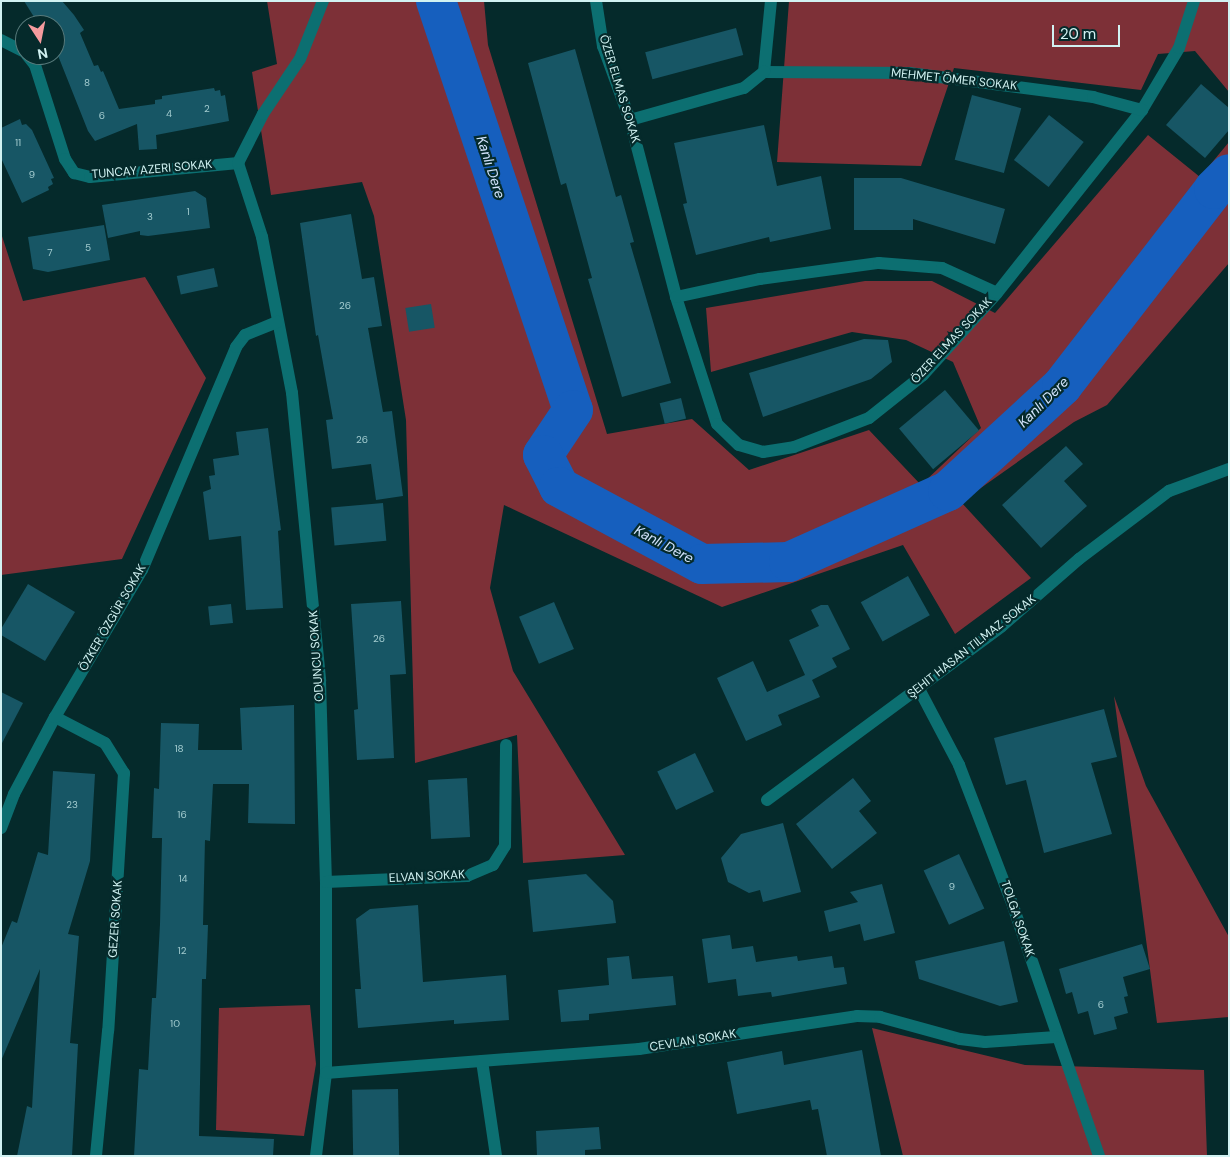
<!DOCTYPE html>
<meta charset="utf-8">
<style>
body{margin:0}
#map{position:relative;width:1230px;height:1157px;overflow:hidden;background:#052a2b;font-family:"DM Sans",sans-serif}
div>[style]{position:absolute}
.green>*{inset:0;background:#7d3037}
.river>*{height:40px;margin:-20px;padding:0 20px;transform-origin:20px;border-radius:20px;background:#165fbe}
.building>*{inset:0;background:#175665;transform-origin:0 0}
.minor>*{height:12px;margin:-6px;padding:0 6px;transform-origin:6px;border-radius:6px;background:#0c6f71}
span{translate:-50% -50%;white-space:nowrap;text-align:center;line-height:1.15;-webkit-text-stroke:4.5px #052a2b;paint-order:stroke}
.number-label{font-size:10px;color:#a2cbcf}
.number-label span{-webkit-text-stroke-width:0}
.street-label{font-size:12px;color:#d1f2f2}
.water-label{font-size:14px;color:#d3e4fd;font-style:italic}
.frame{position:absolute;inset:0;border:2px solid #d1f2f2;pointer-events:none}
.north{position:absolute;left:15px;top:15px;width:50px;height:50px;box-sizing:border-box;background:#052a2b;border:1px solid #577a7b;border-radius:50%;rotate:169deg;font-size:14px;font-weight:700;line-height:20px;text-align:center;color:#d1f2f2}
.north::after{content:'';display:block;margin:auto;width:18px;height:22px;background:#f59b9e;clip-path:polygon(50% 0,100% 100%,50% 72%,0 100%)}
.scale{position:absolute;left:1052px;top:25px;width:68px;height:22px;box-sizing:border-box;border:2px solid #d1f2f2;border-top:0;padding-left:6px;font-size:15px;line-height:18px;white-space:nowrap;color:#d1f2f2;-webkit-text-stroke:4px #052a2b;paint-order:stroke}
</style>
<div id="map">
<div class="green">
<div style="clip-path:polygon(267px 1px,484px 1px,488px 45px,607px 434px,692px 419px,749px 470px,869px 430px,921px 485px,981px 428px,953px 362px,906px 340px,852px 332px,711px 372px,706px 308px,865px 281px,932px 281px,995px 313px,1148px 135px,1200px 177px,1229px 142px,1229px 263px,1107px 405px,1074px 422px,961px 502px,1031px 578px,955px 634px,903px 545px,722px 607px,504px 505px,490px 588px,513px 671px,625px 855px,523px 863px,517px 735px,415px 763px,406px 420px,374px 216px,362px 182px,271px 195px,252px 72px,277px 64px)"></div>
<div style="clip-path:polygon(789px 1px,1229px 1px,1229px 92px,1195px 51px,1158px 54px,1141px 90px,954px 68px,921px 166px,777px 162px)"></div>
<div style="clip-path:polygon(1px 233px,23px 301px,145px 277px,206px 378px,122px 559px,1px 575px)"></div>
<div style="clip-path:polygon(1114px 696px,1146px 786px,1229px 937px,1229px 1017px,1157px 1023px)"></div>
<div style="clip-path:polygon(310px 1005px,316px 1064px,304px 1136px,216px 1130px,219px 1008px)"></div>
<div style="clip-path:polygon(872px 1028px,1025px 1065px,1204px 1070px,1207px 1156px,903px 1156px)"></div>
</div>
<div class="river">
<div style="left:436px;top:1px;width:431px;rotate:71.5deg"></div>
<div style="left:573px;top:410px;width:54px;rotate:123.7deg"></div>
<div style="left:543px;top:455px;width:36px;rotate:63deg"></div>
<div style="left:559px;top:487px;width:162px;rotate:28.3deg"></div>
<div style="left:702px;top:564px;width:87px;rotate:-1.3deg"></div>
<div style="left:789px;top:562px;width:174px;rotate:-24.1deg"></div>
<div style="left:948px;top:491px;width:155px;rotate:-42.6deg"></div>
<div style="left:1062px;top:386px;width:249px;rotate:-52.3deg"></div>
<div style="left:1214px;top:189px;width:21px;rotate:-45deg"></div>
</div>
<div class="building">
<div style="clip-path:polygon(24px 1px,62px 1px,74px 15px,84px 30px,80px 33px,94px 66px,98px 65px,101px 72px,103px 71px,119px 109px,155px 104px,155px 100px,162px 99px,162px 96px,214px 88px,215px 91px,220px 90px,221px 96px,225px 95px,229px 121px,156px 135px,157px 149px,139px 150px,137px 124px,95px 141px,88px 131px,55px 48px,55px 25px,39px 25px)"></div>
<div style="left:736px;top:28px;width:28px;height:94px;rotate:75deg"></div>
<div style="clip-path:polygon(575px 49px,616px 197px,621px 195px,634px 242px,630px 243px,671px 383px,622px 397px,588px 279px,592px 278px,566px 183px,561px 185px,528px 63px)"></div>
<div style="clip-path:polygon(1201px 84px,1229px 108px,1229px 130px,1205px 158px,1166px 125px)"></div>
<div style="left:972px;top:95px;width:51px;height:67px;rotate:15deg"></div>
<div style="left:1049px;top:115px;width:44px;height:57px;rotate:38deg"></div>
<div style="clip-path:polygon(20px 119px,22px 125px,26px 124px,32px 130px,54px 178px,51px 179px,53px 184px,48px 187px,49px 190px,22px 203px,1px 158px,1px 128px)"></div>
<div style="clip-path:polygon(764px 125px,777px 186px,821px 176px,831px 229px,770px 242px,769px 237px,696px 255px,683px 204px,687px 203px,674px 143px)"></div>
<div style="clip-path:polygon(854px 178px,901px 178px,1005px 209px,995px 244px,913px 219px,913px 230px,854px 230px)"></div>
<div style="clip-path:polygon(195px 191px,206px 198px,210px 228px,148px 236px,140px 235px,140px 231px,108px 238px,102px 205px)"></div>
<div style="clip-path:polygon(351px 214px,362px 279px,374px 277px,382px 326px,368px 328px,383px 412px,392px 411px,403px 496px,376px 500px,371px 464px,332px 469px,326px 420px,333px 419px,318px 335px,316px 336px,300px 223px)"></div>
<div style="clip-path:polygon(104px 225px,110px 260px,48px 272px,33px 269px,28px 237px)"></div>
<div style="left:214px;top:268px;width:19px;height:38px;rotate:78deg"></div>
<div style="left:431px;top:304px;width:24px;height:26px;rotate:81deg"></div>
<div style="clip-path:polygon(864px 339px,888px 340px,892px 362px,871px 379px,763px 417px,749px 373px)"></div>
<div style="left:945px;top:390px;width:53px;height:60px;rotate:50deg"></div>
<div style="left:681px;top:398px;width:21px;height:22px;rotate:76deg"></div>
<div style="clip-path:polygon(268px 428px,281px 530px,278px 531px,283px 608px,246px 610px,241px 536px,209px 540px,203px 492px,211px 489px,209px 476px,215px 475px,213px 459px,239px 455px,236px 432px)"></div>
<div style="clip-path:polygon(1066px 446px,1083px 464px,1064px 481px,1087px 506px,1041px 548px,1002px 505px)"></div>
<div style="left:383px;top:503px;width:38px;height:52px;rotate:85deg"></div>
<div style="left:908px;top:576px;width:45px;height:54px;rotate:61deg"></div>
<div style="clip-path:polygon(28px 584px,75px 612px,45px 661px,1px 635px,1px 629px)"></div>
<div style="clip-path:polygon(401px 601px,406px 674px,390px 675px,394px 758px,357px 760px,354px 710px,358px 709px,351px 604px)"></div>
<div style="left:554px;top:602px;width:51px;height:38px;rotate:67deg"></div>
<div style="left:231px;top:604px;width:19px;height:23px;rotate:84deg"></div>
<div style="clip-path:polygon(821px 605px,828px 605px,850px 649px,832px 658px,837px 667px,812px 680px,820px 697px,778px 715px,782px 725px,746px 741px,717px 678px,753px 661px,767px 692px,805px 675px,789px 640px,819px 626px,811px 610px)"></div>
<div style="clip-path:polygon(1px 692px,23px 703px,1px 745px)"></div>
<div style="clip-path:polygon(294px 705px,295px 824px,248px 823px,249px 784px,213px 784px,210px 841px,205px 840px,203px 925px,208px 925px,206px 979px,202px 979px,199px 1136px,274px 1139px,273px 1156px,134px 1156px,139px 1069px,148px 1070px,152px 998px,156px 998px,160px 924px,162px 838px,152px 838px,154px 788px,159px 789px,161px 723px,199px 724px,198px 750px,242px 750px,240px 708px)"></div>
<div style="clip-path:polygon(1104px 709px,1117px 757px,1091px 763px,1112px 834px,1044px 853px,1026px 780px,1006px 785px,994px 738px)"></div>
<div style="left:695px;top:753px;width:43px;height:42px;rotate:64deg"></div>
<div style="clip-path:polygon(53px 771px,95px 774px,90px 861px,68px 934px,79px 936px,70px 1043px,78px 1044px,72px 1156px,17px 1156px,27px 1106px,32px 1108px,40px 969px,1px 1061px,1px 948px,12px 921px,17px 923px,38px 852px,48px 855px)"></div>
<div style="left:467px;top:778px;width:59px;height:39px;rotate:87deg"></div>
<div style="clip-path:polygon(853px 778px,871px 801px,859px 811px,877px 833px,832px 869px,796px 824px)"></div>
<div style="clip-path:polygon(783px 823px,801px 892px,763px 902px,760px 890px,749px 893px,728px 882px,721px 858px,741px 834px)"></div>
<div style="left:959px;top:854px;width:60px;height:39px;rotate:65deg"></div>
<div style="clip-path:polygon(586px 874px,613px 901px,616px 923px,533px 932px,528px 880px)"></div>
<div style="clip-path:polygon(882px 884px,895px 933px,864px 941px,860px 924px,829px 932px,824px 911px,858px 902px,850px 892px)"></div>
<div style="clip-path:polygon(418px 905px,423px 982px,506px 975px,509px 1020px,454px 1024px,454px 1020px,358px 1028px,355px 989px,361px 989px,356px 919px,370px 909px)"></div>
<div style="clip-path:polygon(730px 935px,732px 949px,753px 946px,756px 962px,797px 956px,798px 961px,832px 956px,834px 968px,844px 967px,847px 984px,772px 997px,771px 992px,738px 996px,736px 979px,708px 983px,702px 939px)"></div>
<div style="clip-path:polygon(1004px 941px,1018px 1002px,1000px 1006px,919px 979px,915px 961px)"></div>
<div style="clip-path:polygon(1142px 944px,1150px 969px,1123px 977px,1128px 996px,1124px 997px,1128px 1013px,1114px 1017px,1117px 1029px,1094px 1035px,1088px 1011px,1078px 1014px,1072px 992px,1066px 994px,1059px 969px)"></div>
<div style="clip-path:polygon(629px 956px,632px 979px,673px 976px,676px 1005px,589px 1014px,589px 1020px,561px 1022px,558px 990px,609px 985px,607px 958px)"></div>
<div style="clip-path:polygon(862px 1050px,881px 1156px,827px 1156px,818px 1109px,812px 1110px,810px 1100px,737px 1114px,727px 1062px,782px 1051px,784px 1065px)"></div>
<div style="left:398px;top:1089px;width:67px;height:46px;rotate:89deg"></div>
<div style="clip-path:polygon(599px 1127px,601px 1149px,585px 1150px,585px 1156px,537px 1156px,536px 1131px)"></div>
</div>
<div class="minor">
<div style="left:596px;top:1px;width:46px;rotate:81.2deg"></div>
<div style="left:603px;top:46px;width:79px;rotate:70deg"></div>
<div style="left:630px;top:120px;width:183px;rotate:75.4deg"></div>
<div style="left:676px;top:297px;width:133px;rotate:72.1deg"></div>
<div style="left:717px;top:424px;width:30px;rotate:44deg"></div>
<div style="left:739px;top:445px;width:25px;rotate:16deg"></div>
<div style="left:763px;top:452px;width:31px;rotate:-9deg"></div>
<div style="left:794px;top:447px;width:80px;rotate:-21.1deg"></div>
<div style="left:869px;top:418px;width:69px;rotate:-38.5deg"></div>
<div style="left:923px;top:375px;width:110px;rotate:-47.9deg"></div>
<div style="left:997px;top:293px;width:233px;rotate:-51.6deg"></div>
<div style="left:1142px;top:110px;width:72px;rotate:-59.2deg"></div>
<div style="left:1179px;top:48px;width:49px;rotate:-72.3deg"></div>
<div style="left:1px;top:40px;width:27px;rotate:27deg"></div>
<div style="left:27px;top:55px;width:13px;rotate:51deg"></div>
<div style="left:35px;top:65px;width:99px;rotate:72.3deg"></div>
<div style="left:65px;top:159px;width:17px;rotate:57deg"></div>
<div style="left:74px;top:173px;width:16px;rotate:14deg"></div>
<div style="left:90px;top:177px;width:149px;rotate:-5.4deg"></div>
<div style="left:764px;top:72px;width:145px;rotate:0.4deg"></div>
<div style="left:909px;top:73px;width:186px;rotate:7.4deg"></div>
<div style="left:1093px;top:97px;width:51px;rotate:14.9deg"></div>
<div style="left:764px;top:72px;width:71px;rotate:-84.4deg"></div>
<div style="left:630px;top:120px;width:118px;rotate:-15.7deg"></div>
<div style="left:744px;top:88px;width:26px;rotate:-39deg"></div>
<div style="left:238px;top:163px;width:78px;rotate:72deg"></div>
<div style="left:262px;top:237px;width:159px;rotate:79.1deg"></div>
<div style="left:292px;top:393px;width:289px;rotate:84.4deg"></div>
<div style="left:320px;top:681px;width:201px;rotate:88.3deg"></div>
<div style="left:326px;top:882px;width:191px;rotate:90deg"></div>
<div style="left:326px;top:1073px;width:84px;rotate:96.9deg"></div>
<div style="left:238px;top:163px;width:55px;rotate:-63deg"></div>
<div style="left:263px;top:114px;width:66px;rotate:-56.1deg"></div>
<div style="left:300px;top:59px;width:62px;rotate:-68.4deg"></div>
<div style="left:676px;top:297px;width:86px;rotate:-12.1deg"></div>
<div style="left:760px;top:279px;width:120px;rotate:-7.7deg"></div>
<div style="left:879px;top:263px;width:63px;rotate:4.5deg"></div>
<div style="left:942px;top:268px;width:60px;rotate:24.4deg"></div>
<div style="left:919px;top:689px;width:86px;rotate:62.2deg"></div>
<div style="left:959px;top:765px;width:151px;rotate:69deg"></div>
<div style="left:1013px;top:906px;width:264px;rotate:71deg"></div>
<div style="left:55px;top:717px;width:56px;rotate:27.5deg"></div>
<div style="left:105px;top:743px;width:36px;rotate:58deg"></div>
<div style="left:124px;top:773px;width:258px;rotate:93.5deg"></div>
<div style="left:108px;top:1031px;width:126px;rotate:95.5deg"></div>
<div style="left:767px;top:800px;width:292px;rotate:-36.5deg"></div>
<div style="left:1002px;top:626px;width:102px;rotate:-41deg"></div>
<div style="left:1079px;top:559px;width:113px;rotate:-37.1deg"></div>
<div style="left:1169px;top:491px;width:64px;rotate:-20.1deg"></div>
<div style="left:1px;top:828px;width:36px;rotate:-69deg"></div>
<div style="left:14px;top:794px;width:87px;rotate:-62deg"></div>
<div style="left:55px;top:717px;width:171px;rotate:-59.4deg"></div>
<div style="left:142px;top:570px;width:242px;rotate:-67.1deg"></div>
<div style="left:236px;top:347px;width:15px;rotate:-53deg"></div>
<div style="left:245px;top:335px;width:35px;rotate:-22deg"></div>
<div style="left:326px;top:882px;width:141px;rotate:-2.4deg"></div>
<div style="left:467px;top:876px;width:28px;rotate:-23deg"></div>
<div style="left:493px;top:865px;width:22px;rotate:-58deg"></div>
<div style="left:505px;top:846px;width:101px;rotate:-89.4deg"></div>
<div style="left:482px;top:1061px;width:96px;rotate:81.6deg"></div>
<div style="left:326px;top:1073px;width:314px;rotate:-4.4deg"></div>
<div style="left:639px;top:1049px;width:220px;rotate:-8.6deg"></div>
<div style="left:857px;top:1016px;width:23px;rotate:2deg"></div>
<div style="left:880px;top:1017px;width:83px;rotate:15.4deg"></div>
<div style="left:960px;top:1039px;width:25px;rotate:7deg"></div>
<div style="left:985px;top:1042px;width:71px;rotate:-4deg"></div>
</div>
<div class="number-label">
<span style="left:87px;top:83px">8</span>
<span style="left:207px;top:109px">2</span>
<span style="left:169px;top:114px">4</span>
<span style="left:102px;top:116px">6</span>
<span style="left:18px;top:143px">11</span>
<span style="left:32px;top:175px">9</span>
<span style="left:188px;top:212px">1</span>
<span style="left:150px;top:217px">3</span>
<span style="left:88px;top:248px">5</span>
<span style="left:50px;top:253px">7</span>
<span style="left:345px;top:306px">26</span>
<span style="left:362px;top:440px">26</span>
<span style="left:379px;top:639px">26</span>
<span style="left:179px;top:749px">18</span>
<span style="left:72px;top:805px">23</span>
<span style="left:182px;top:815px">16</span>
<span style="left:183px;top:879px">14</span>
<span style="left:952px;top:887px">9</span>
<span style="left:182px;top:951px">12</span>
<span style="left:1101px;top:1005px">6</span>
<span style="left:175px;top:1024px">10</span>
</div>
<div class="street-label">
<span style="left:954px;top:80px;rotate:6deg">MEHMET ÖMER SOKAK</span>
<span style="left:619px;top:89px;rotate:73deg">ÖZER ELMAS SOKAK</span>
<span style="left:152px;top:170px;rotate:-5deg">TUNCAY AZERI SOKAK</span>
<span style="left:952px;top:341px;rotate:-47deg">ÖZER ELMAS SOKAK</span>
<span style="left:113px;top:618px;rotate:-60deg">ÖZKER ÖZGÜR SOKAK</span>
<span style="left:972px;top:647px;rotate:-38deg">ŞEHIT HASAN TILMAZ SOKAK</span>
<span style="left:317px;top:656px;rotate:-94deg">ODUNCU SOKAK</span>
<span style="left:427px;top:877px;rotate:-3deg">ELVAN SOKAK</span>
<span style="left:116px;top:919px;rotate:-86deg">GEZER SOKAK</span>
<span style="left:1017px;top:919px;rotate:71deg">TOLGA SOKAK</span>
<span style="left:693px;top:1041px;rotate:-9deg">CEVLAN SOKAK</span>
</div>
<div class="water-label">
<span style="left:491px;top:167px;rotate:72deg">Kanlı Dere</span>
<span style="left:1043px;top:402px;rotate:-45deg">Kanlı Dere</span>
<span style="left:664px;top:544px;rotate:28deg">Kanlı Dere</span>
</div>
<div class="frame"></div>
<div class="north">N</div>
<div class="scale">20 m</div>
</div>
